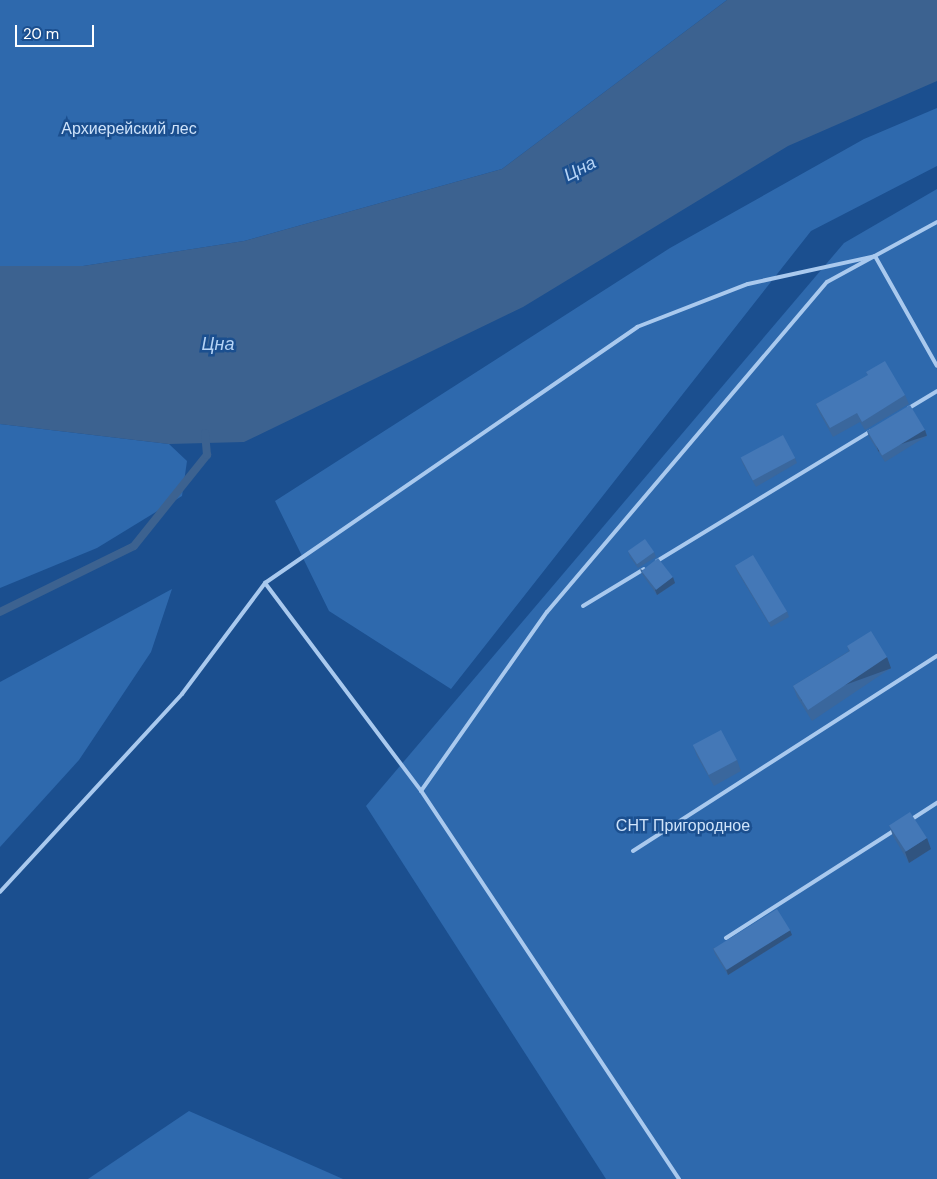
<!DOCTYPE html>
<meta charset="utf-8">
<style>
body{margin:0}
#map{position:relative;width:937px;height:1179px;overflow:hidden;background:#1b4f8f;font-family:"DM Sans",sans-serif}
div>[style]{position:absolute}
.green>*{inset:0;background:#2e69ad}
.water>*{inset:0;background:#3c6290}
.stream>*{height:8px;margin:-4px;padding:0 4px;transform-origin:4px;border-radius:4px;background:#3c6290}
.lane>*{height:4px;margin:-2px;padding:0 2px;transform-origin:2px;border-radius:2px;background:#a9c9ee}
.wall>*{inset:0;background:#3a679d}
.shaded-wall>*{inset:0;background:#305480;transform-origin:0 0}
.building>*{inset:0;background:#4478b7;transform-origin:0 0}
span{translate:-50% -50%;white-space:nowrap;text-align:center;line-height:1.15;-webkit-text-stroke:5px #1b4f8f;paint-order:stroke}
.park-label{font-size:16px;color:#cfe3fa}
.water-label{font-size:18px;color:#b5d3f5;font-style:italic}
.scale{position:absolute;left:15px;top:25px;width:79px;height:22px;box-sizing:border-box;border:2px solid #fff;border-top:0;padding-left:6px;font-size:15px;line-height:18px;white-space:nowrap;color:#fff;-webkit-text-stroke:4px #1b4f8f;paint-order:stroke}
</style>
<div id="map">
<div class="green">
<div style="clip-path:polygon(0 0,727px 0,502px 169px,244px 241px,83px 266px,0 266px)"></div>
<div style="clip-path:polygon(937px 108px,937px 166px,811px 231px,451px 689px,329px 611px,275px 501px,670px 248px,864px 139px)"></div>
<div style="clip-path:polygon(937px 189px,937px 1179px,606px 1179px,366px 806px,844px 243px)"></div>
<div style="clip-path:polygon(0 424px,169px 444px,187px 461px,182px 496px,97px 548px,0 588px)"></div>
<div style="clip-path:polygon(172px 589px,151px 652px,79px 760px,0 847px,0 682px)"></div>
<div style="clip-path:polygon(189px 1111px,343px 1179px,88px 1179px)"></div>
</div>
<div class="water">
<div style="clip-path:polygon(727px 0,937px 0,937px 81px,788px 146px,523px 307px,244px 442px,169px 444px,0 424px,0 266px,83px 266px,244px 241px,502px 169px)"></div>
</div>
<div class="stream">
<div style="left:0;top:612px;width:149px;rotate:-26.2deg"></div>
<div style="left:134px;top:546px;width:117px;rotate:-51.3deg"></div>
<div style="left:207px;top:455px;width:22px;rotate:-95deg"></div>
</div>
<div class="lane">
<div style="left:909px;top:408px;width:33px;rotate:-31deg"></div>
<div style="left:657px;top:561px;width:250px;rotate:-31.3deg"></div>
<div style="left:265px;top:583px;width:260px;rotate:53.1deg"></div>
<div style="left:583px;top:606px;width:71px;rotate:-31.2deg"></div>
<div style="left:912px;top:819px;width:30px;rotate:-33deg"></div>
<div style="left:633px;top:851px;width:361px;rotate:-32.7deg"></div>
<div style="left:0;top:892px;width:269px;rotate:-47.4deg"></div>
<div style="left:182px;top:694px;width:139px;rotate:-53.2deg"></div>
<div style="left:265px;top:583px;width:452px;rotate:-34.5deg"></div>
<div style="left:637px;top:327px;width:119px;rotate:-21.2deg"></div>
<div style="left:748px;top:284px;width:130px;rotate:-12.4deg"></div>
<div style="left:875px;top:256px;width:126px;rotate:60.6deg"></div>
<div style="left:726px;top:938px;width:201px;rotate:-32.6deg"></div>
<div style="left:679px;top:1179px;width:466px;rotate:-123.6deg"></div>
<div style="left:421px;top:791px;width:219px;rotate:-54.9deg"></div>
<div style="left:547px;top:612px;width:433px;rotate:-49.7deg"></div>
<div style="left:827px;top:282px;width:125px;rotate:-28.6deg"></div>
</div>
<div class="wall">
<div style="clip-path:polygon(866px 372px,905px 395px,909px 404px,865px 430px,860px 422px,833px 437px,819px 412px,816px 404px,868px 376px)"></div>
<div style="clip-path:polygon(925px 430px,927px 436px,885px 462px,869px 437px,867px 431px)"></div>
<div style="clip-path:polygon(795px 458px,797px 463px,756px 487px,743px 464px,741px 459px)"></div>
<div style="clip-path:polygon(628px 551px,654px 552px,656px 557px,638px 568px,630px 557px)"></div>
<div style="clip-path:polygon(735px 566px,787px 611px,789px 617px,771px 627px,737px 571px)"></div>
<div style="clip-path:polygon(640px 569px,675px 583px,657px 595px,642px 574px)"></div>
<div style="clip-path:polygon(847px 646px,891px 668px,812px 721px,797px 697px,793px 686px,849px 651px)"></div>
<div style="clip-path:polygon(693px 745px,737px 760px,741px 771px,714px 786px,697px 756px)"></div>
<div style="clip-path:polygon(889px 825px,931px 849px,909px 863px,893px 836px)"></div>
<div style="clip-path:polygon(792px 935px,728px 975px,715px 954px,713px 948px)"></div>
</div>
<div class="shaded-wall">
<div style="left:925px;top:430px;width:6px;height:51px;rotate:72deg"></div>
<div style="clip-path:polygon(673px 577px,675px 583px,657px 595px,655px 590px)"></div>
<div style="left:887px;top:657px;width:12px;height:95px;rotate:70deg"></div>
<div style="clip-path:polygon(927px 838px,931px 849px,909px 863px,905px 852px)"></div>
<div style="clip-path:polygon(790px 930px,792px 935px,728px 975px,726px 969px)"></div>
</div>
<div class="building">
<div style="clip-path:polygon(885px 361px,905px 395px,862px 422px,857px 413px,830px 428px,816px 404px,868px 375px,866px 372px)"></div>
<div style="left:910px;top:405px;width:29px;height:50px;rotate:59deg"></div>
<div style="left:783px;top:435px;width:26px;height:48px;rotate:62deg"></div>
<div style="left:645px;top:539px;width:16px;height:21px;rotate:55deg"></div>
<div style="left:753px;top:555px;width:66px;height:21px;rotate:59deg"></div>
<div style="left:658px;top:558px;width:24px;height:21px;rotate:52deg"></div>
<div style="clip-path:polygon(871px 631px,887px 657px,808px 710px,793px 686px,850px 651px,847px 646px)"></div>
<div style="left:721px;top:730px;width:34px;height:32px;rotate:62deg"></div>
<div style="left:910px;top:812px;width:31px;height:25px;rotate:57deg"></div>
<div style="left:777px;top:909px;width:25px;height:75px;rotate:58deg"></div>
</div>
<div class="park-label">
<span style="left:129px;top:129px">Архиерейский лес</span>
<span style="left:683px;top:826px">СНТ Пригородное</span>
</div>
<div class="water-label">
<span style="left:580px;top:169px;rotate:-27deg">Цна</span>
<span style="left:218px;top:344px">Цна</span>
</div>
<div class="scale">20 m</div>
</div>
